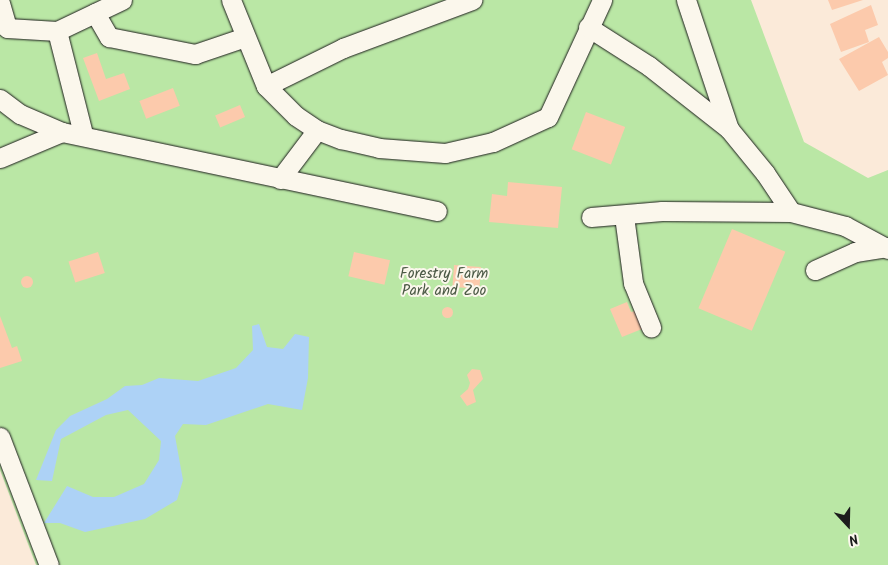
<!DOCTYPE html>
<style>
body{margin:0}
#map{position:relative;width:888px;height:565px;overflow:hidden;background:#fbead9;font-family:Kalam,sans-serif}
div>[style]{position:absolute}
.green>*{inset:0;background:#bae7a5}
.water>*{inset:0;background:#add2f6}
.building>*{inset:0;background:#fccaac;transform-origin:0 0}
.round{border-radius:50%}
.roads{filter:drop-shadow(0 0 1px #1c1c1c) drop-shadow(0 0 1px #1c1c1c)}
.minor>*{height:19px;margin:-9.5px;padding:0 9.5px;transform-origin:9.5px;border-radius:9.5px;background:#fbf7ec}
span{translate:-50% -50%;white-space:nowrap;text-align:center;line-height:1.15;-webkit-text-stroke:4px #fbf7ec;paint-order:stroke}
.park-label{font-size:15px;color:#4b5945}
.north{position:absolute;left:823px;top:500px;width:50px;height:50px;-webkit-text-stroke:4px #fbf7ec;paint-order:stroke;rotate:159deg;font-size:14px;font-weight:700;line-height:20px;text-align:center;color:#1c1c1c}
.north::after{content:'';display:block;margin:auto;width:18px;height:22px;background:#1c1c1c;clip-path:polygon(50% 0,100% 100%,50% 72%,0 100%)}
</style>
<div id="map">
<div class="green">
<div style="clip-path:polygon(0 0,751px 0,804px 142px,868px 178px,888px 170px,888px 565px,36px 565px,0 470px)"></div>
</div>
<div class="water">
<div style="clip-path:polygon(259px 324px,267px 347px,283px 349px,295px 334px,309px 337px,308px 378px,302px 410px,268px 404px,206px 425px,183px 424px,175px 436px,183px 480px,177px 500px,145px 519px,85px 532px,60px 523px,44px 523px,67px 486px,93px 497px,114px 497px,144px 484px,159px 460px,161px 441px,128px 410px,106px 415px,61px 439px,52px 481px,36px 480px,56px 430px,70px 416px,107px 399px,125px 386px,142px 385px,159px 378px,198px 381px,236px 368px,253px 350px,252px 326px)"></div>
</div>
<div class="building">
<div style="clip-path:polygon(828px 0,863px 0,832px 10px)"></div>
<div style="clip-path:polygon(871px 5px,878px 25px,865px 30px,869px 42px,841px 52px,830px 24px)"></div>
<div style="clip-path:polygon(879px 37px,888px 52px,888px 58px,882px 62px,888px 75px,859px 91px,839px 59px)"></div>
<div style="clip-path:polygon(97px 53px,106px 79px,124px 73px,130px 89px,99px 101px,83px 58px)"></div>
<div style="left:173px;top:88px;width:19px;height:36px;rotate:69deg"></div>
<div style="left:240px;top:105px;width:13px;height:27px;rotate:67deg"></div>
<div style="left:586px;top:112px;width:42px;height:40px;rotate:21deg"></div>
<div style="clip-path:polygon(508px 182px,562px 187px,558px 228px,489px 222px,492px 194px,507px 196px)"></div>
<div style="left:732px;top:229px;width:58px;height:86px;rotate:23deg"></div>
<div style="left:98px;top:252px;width:22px;height:31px;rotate:72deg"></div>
<div style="left:354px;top:252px;width:37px;height:25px;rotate:13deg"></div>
<div style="left:454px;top:265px;width:27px;height:22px;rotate:4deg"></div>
<div class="round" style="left:21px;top:276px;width:12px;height:12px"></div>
<div style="clip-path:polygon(627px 302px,631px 312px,635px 311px,642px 329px,622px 337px,610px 309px)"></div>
<div class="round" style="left:441.5px;top:306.5px;width:11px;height:11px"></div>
<div style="clip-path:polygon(0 316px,12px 348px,17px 346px,22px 361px,0 368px)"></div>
<div style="clip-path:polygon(472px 369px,480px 370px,483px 379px,473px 390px,476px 402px,467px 406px,460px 396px,468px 389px,470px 383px,467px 375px)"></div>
</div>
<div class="roads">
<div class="minor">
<div style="left:231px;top:0;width:93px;rotate:67.9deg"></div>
<div style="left:266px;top:86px;width:42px;rotate:45deg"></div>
<div style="left:296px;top:116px;width:25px;rotate:34deg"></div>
<div style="left:317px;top:130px;width:26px;rotate:21deg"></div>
<div style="left:341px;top:139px;width:39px;rotate:13deg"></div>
<div style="left:379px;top:148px;width:66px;rotate:4.3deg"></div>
<div style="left:445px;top:153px;width:49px;rotate:-12.9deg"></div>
<div style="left:493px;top:142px;width:60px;rotate:-24.4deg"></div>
<div style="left:548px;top:117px;width:129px;rotate:-65.2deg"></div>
<div style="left:686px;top:0;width:136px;rotate:71.6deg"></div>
<div style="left:0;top:3px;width:26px;rotate:74deg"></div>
<div style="left:95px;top:13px;width:28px;rotate:60deg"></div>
<div style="left:109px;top:37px;width:88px;rotate:11.2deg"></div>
<div style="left:195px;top:54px;width:53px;rotate:-18.8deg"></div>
<div style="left:588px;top:27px;width:72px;rotate:32.6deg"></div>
<div style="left:649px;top:66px;width:102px;rotate:38.2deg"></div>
<div style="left:729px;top:129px;width:57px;rotate:50.7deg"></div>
<div style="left:765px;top:173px;width:47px;rotate:56.3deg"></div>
<div style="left:7px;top:28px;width:50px;rotate:3.4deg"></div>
<div style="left:57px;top:31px;width:72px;rotate:-25.5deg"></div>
<div style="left:57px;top:31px;width:106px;rotate:75.8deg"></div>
<div style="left:266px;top:86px;width:86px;rotate:-26.3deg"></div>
<div style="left:343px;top:48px;width:138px;rotate:-20.4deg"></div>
<div style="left:0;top:99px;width:25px;rotate:37deg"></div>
<div style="left:20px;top:114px;width:46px;rotate:23.2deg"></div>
<div style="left:62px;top:132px;width:383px;rotate:11.9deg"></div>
<div style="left:0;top:158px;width:67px;rotate:-22.8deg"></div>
<div style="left:280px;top:179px;width:61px;rotate:-52.9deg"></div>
<div style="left:624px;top:216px;width:68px;rotate:82.3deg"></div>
<div style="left:633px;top:283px;width:48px;rotate:67.8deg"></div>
<div style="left:591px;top:217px;width:71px;rotate:-4.8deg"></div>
<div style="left:662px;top:211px;width:129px;rotate:0.4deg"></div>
<div style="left:791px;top:212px;width:56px;rotate:14.5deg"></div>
<div style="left:845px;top:226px;width:49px;rotate:28.1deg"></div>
<div style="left:815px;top:270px;width:44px;rotate:-24.2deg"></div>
<div style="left:855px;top:252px;width:32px;rotate:-9deg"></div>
<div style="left:0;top:437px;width:137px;rotate:69.1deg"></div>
</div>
</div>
<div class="park-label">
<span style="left:444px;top:283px">Forestry Farm<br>Park and Zoo</span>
</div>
<div class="north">N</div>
</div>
